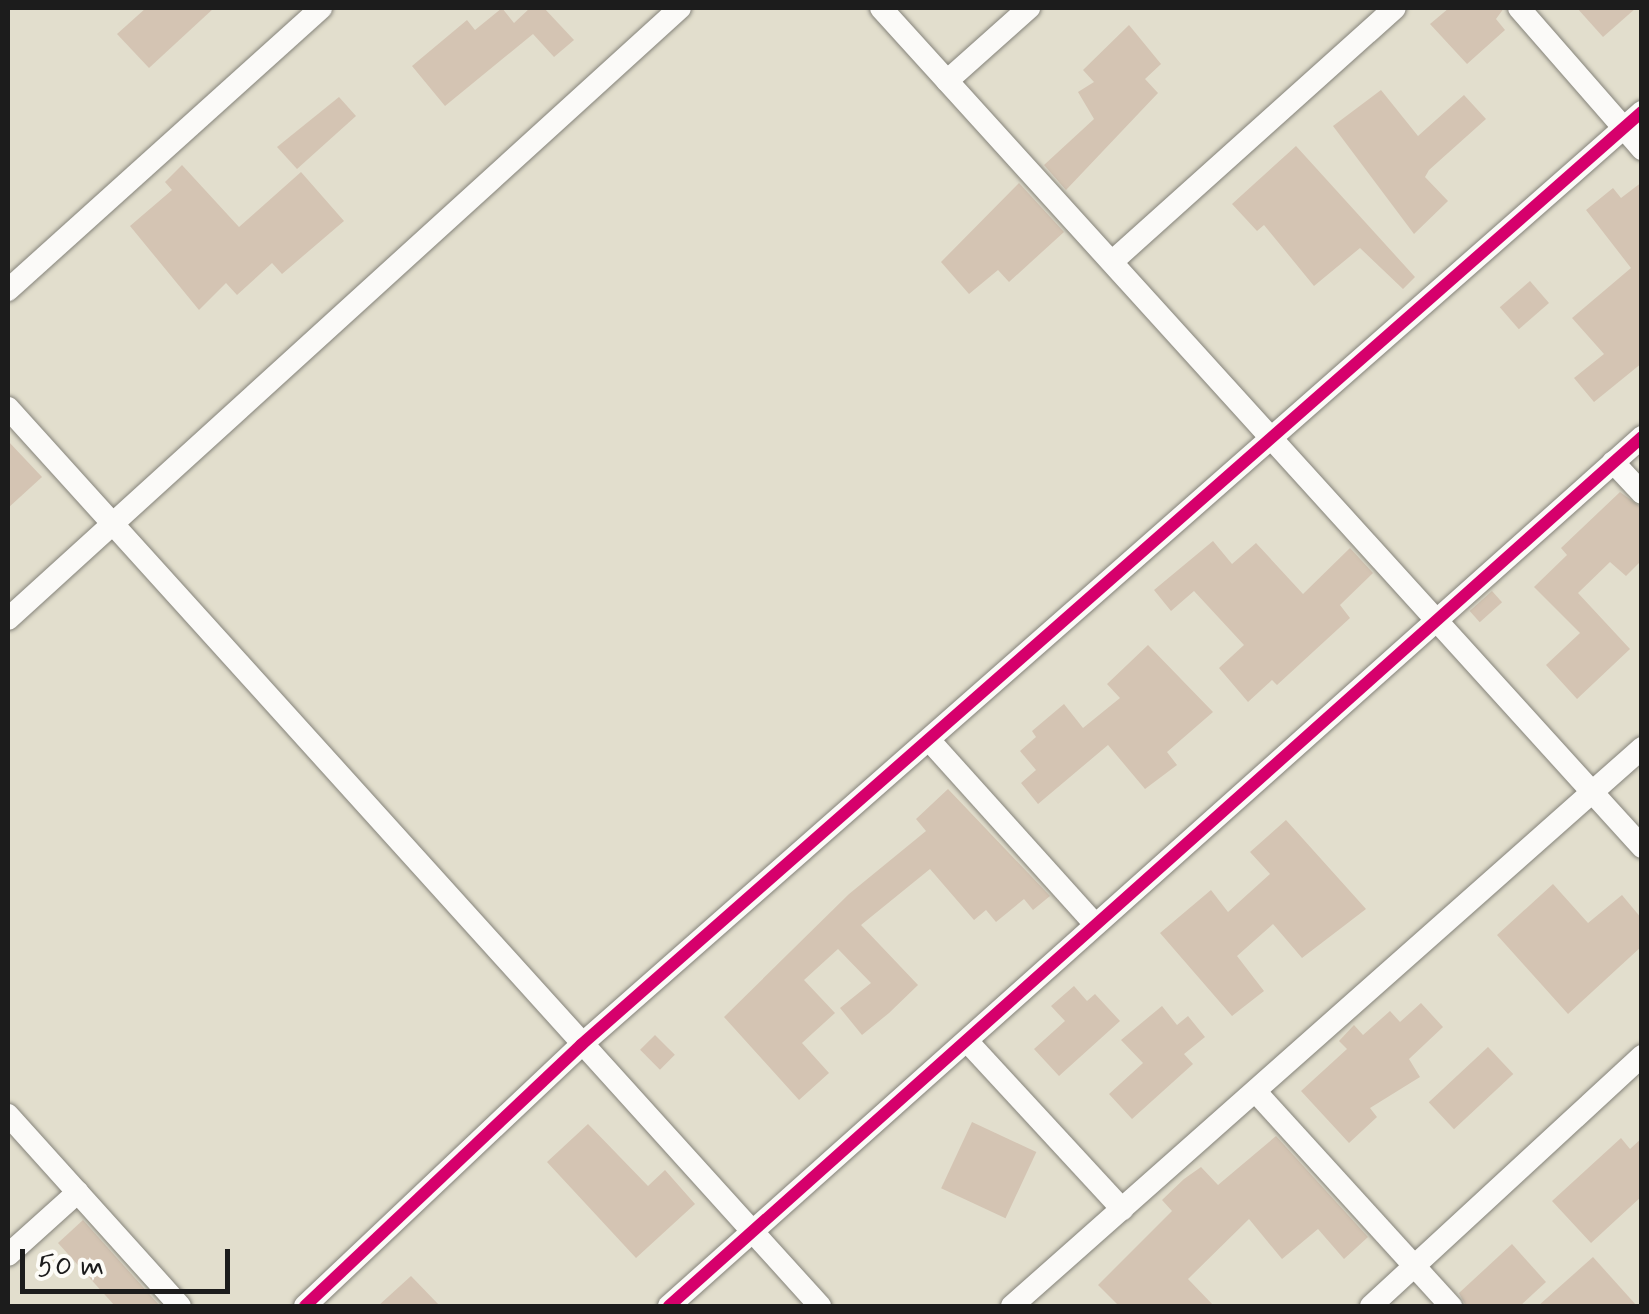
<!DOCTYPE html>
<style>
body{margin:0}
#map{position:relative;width:1649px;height:1314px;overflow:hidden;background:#e2decd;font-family:Mynerve,sans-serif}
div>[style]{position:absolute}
.building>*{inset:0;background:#d4c4b3;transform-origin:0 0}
.roads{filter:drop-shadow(0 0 2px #85837a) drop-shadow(0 0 2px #85837a)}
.minor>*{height:22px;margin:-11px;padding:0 11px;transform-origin:11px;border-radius:11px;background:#fbfaf8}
.cycleway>*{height:12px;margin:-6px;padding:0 6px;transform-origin:6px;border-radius:6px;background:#d6006c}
span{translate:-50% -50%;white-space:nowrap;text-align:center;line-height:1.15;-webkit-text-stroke:8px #fdfcf7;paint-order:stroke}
.frame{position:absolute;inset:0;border:10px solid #1c1c1c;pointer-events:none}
.scale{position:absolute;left:20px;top:1249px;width:210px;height:45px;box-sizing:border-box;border:5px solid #1c1c1c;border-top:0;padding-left:12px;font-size:30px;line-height:35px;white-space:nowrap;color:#1c1c1c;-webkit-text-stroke:8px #fdfcf7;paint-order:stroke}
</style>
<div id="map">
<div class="building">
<div style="clip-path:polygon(146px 8px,214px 8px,149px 68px,117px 34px)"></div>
<div style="clip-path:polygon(502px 8px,514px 23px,530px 8px,544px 8px,574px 40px,554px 57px,533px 34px,445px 106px,412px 66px,467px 20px,475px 30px)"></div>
<div style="clip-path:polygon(1449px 8px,1504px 8px,1496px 19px,1505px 30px,1467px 64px,1430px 24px)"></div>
<div style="clip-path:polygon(1577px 8px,1636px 8px,1603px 37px)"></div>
<div style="clip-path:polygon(1129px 25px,1161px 64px,1145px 79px,1158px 93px,1066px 190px,1044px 165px,1094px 119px,1078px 92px,1094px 82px,1083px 70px)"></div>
<div style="clip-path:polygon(1381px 90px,1418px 136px,1464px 95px,1486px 119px,1429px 170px,1425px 177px,1448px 201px,1414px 234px,1333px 126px)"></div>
<div style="clip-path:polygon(339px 97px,356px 116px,297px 169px,277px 147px)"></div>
<div style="clip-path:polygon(1296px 146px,1415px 277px,1403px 289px,1360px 248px,1314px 286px,1264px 225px,1257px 231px,1232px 204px)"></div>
<div style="clip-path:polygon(182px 165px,239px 227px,301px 172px,344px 221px,282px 274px,272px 263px,237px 295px,226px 283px,199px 310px,130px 226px,172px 190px,165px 182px)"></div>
<div style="clip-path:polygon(1642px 182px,1642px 363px,1594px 402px,1574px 378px,1604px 354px,1572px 318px,1631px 268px,1586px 210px,1613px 188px,1621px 198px)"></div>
<div style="clip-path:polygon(1019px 183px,1064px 232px,1009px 282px,998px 270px,969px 294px,941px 262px)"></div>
<div style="left:1530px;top:281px;width:29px;height:40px;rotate:49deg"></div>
<div style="clip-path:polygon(8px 441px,42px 477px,8px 508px)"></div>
<div style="clip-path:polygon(1620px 492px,1642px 508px,1642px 560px,1626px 576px,1610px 562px,1578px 593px,1630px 649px,1577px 699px,1546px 665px,1580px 633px,1534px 587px,1567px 555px,1561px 548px)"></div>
<div style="clip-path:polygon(1213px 541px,1232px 564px,1256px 543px,1303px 594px,1350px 548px,1373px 573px,1340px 605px,1350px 618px,1277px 685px,1272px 680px,1248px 702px,1219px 668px,1244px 645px,1194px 591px,1171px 611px,1154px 590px)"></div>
<div style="left:1492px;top:591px;width:15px;height:30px;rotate:48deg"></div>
<div style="clip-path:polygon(1148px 645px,1213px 712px,1167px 752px,1177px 765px,1145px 789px,1108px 745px,1038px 804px,1021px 783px,1036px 770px,1020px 751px,1036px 737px,1032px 731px,1064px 704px,1083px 728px,1120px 698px,1107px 684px)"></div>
<div style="clip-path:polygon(948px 789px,1050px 896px,1033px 910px,1024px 899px,996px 922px,986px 910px,974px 920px,930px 869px,861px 925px,918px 985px,889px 1013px,862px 1035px,840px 1008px,871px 983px,838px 949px,804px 980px,835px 1013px,802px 1043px,829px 1073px,799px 1100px,724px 1017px,849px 894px,926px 831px,916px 819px)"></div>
<div style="clip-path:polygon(1286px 820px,1366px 909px,1302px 958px,1273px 924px,1237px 956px,1264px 991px,1232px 1016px,1160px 933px,1211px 890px,1228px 912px,1270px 874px,1250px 852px)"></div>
<div style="clip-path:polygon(1553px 884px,1588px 923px,1622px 895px,1642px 919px,1642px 946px,1568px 1014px,1497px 935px)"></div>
<div style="clip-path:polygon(1074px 986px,1087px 1001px,1095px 994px,1120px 1021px,1059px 1076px,1034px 1049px,1065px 1021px,1051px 1006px)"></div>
<div style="clip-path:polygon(1421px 1003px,1443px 1027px,1409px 1059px,1420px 1077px,1370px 1108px,1377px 1117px,1349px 1143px,1301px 1091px,1347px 1049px,1339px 1041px,1354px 1025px,1363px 1035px,1390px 1011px,1400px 1022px)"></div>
<div style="clip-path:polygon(1162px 1006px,1177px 1025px,1188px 1016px,1205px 1037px,1184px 1054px,1193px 1064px,1132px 1119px,1109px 1094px,1143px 1063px,1121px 1040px)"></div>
<div style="left:655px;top:1035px;width:28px;height:21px;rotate:45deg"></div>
<div style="left:1488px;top:1047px;width:37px;height:81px;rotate:47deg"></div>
<div style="left:972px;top:1122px;width:71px;height:73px;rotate:25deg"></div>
<div style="clip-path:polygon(588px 1124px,648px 1186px,665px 1170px,695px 1204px,636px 1258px,547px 1162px)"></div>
<div style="clip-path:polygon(1276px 1136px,1368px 1237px,1344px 1259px,1318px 1229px,1282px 1259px,1249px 1219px,1188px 1279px,1214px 1306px,1119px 1306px,1098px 1285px,1172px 1211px,1162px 1200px,1184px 1179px,1201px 1167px,1218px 1185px)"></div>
<div style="clip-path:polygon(1621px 1138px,1630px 1149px,1642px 1138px,1642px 1196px,1591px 1243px,1552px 1201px)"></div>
<div style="clip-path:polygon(83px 1220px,160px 1306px,115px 1306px,58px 1243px)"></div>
<div style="clip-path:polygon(1512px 1244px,1546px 1282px,1520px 1306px,1466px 1306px,1459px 1293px)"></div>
<div style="clip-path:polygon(1593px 1257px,1637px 1306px,1538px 1306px)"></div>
<div style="clip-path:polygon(411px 1276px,440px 1306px,378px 1306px)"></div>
</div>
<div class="roads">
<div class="minor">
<div style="left:881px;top:8px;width:1133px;rotate:47.79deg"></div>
<div style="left:1519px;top:8px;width:187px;rotate:48.9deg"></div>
<div style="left:947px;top:81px;width:110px;rotate:-41.7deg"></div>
<div style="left:1114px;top:260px;width:377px;rotate:-41.9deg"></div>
<div style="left:8px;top:290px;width:421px;rotate:-42deg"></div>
<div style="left:8px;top:408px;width:1211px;rotate:47.88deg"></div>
<div style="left:1613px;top:462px;width:42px;rotate:46.9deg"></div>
<div style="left:8px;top:619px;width:908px;rotate:-42.28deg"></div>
<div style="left:930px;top:741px;width:246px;rotate:48deg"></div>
<div style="left:967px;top:1041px;width:229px;rotate:47.3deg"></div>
<div style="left:1256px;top:1092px;width:290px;rotate:47.7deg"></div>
<div style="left:8px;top:1115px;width:257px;rotate:48deg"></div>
<div style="left:8px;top:1255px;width:94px;rotate:-42deg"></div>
<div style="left:305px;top:1306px;width:380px;rotate:-43.4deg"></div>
<div style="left:581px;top:1045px;width:1413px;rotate:-41.33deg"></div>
<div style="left:669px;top:1306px;width:1305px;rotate:-41.77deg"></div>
<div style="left:1012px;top:1306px;width:842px;rotate:-41.53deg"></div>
<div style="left:1371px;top:1306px;width:369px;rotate:-42.7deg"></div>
</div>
</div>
<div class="cycleway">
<div style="left:305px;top:1306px;width:380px;rotate:-43.4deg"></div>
<div style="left:581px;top:1045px;width:1413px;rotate:-41.33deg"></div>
<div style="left:669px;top:1306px;width:1305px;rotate:-41.77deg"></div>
</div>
<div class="frame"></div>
<div class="scale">50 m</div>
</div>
